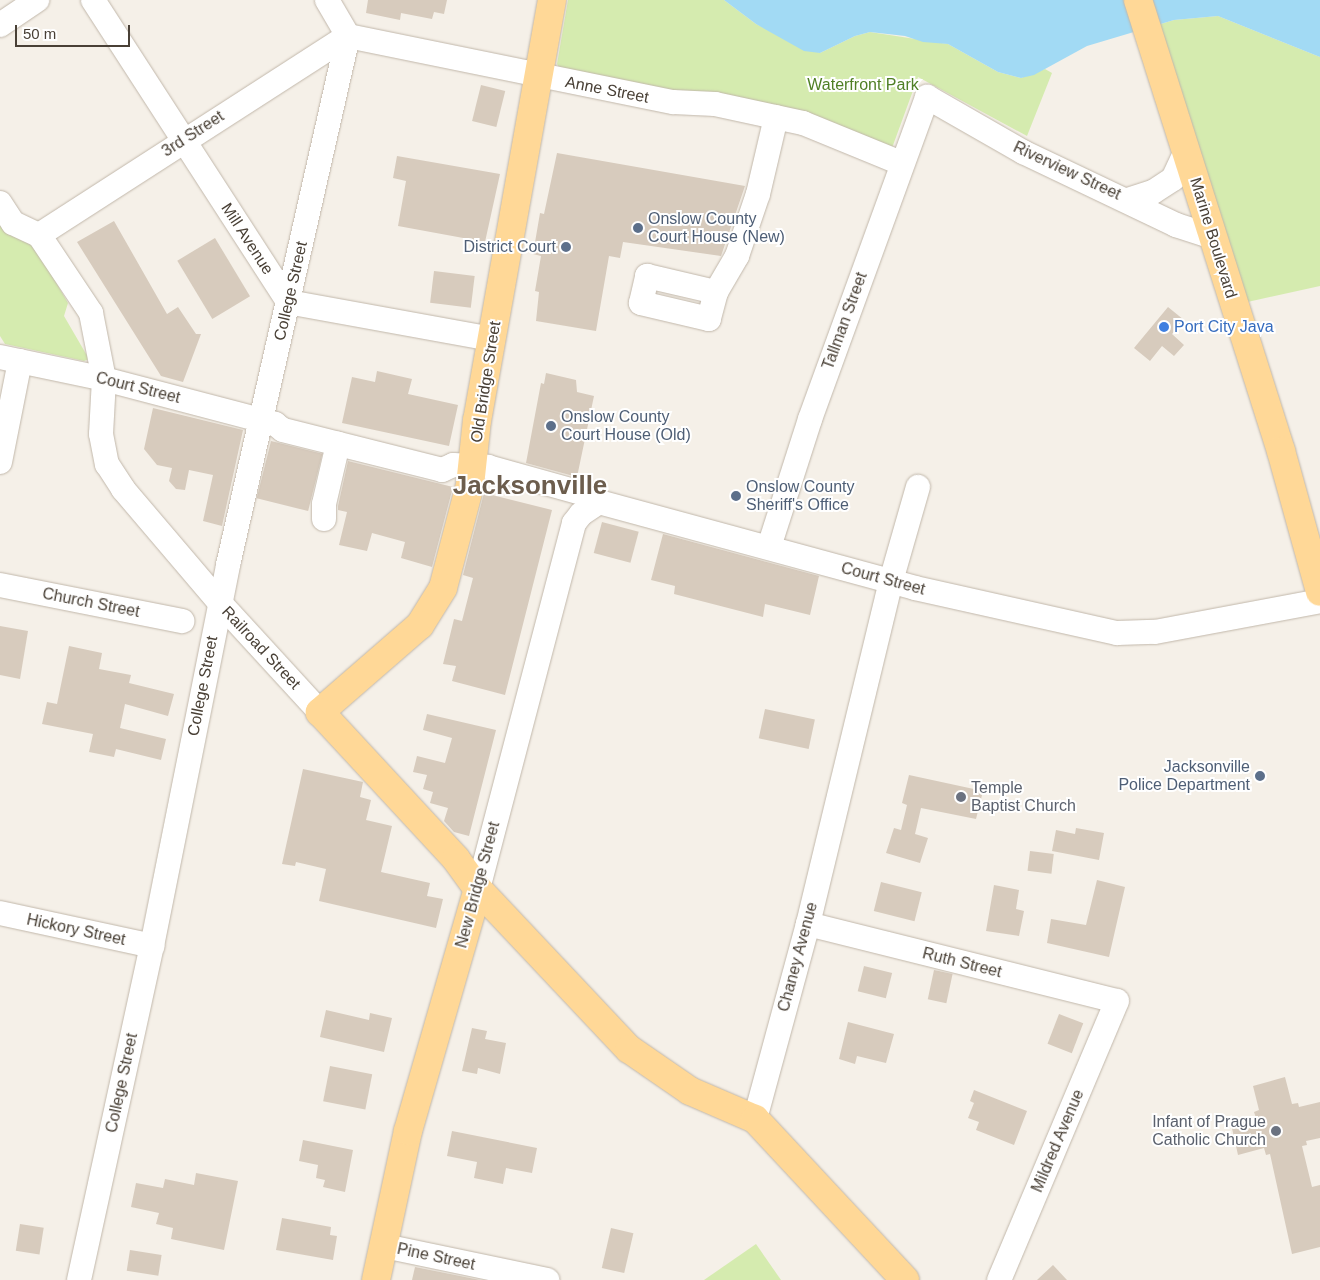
<!DOCTYPE html>
<style>
body{margin:0}
#map{position:relative;width:1320px;height:1280px;overflow:hidden;background:#f5f0e8;font-family:Helvetica,sans-serif}
div>[style]{position:absolute}
.green>*{inset:0;background:#d5ebaf}
.water>*{inset:0;background:#a2daf4}
.building>*{inset:0;background:#d7cbbd;transform-origin:0 0}
.roads{filter:drop-shadow(0 0 1px #c1b7aa) drop-shadow(0 0 1px #c1b7aa)}
.minor>*{height:24px;margin:-12px;padding:0 12px;transform-origin:12px;border-radius:12px;background:#fff}
.major>*{height:28px;margin:-14px;padding:0 14px;transform-origin:14px;border-radius:14px;background:#ffd897}
.dots>*{width:14px;height:14px;translate:-50% -50%;box-sizing:border-box;border:2px solid #fff;border-radius:50%}
span{translate:-50% -50%;white-space:nowrap;text-align:center;line-height:1.15;-webkit-text-stroke:4px #fff;paint-order:stroke}
.park-label{font-size:16px;color:#4f7f25}
.street-label{font-size:16px;color:#494036}
.service-label{font-size:16px;color:#4e5e75}
.left{translate:0 -50%;text-align:left}
.right{translate:-100% -50%;text-align:right}
.shop-label{font-size:16px;color:#366cbe}
.worship-label{font-size:16px;color:#5b616d}
.town-label{font-size:26px;color:#6c5d4d;font-weight:700}
.scale{position:absolute;left:15px;top:25px;width:115px;height:22px;box-sizing:border-box;border:2px solid #494036;border-top:0;padding-left:6px;font-size:15px;line-height:18px;white-space:nowrap;color:#494036;-webkit-text-stroke:4px #fff;paint-order:stroke}
</style>
<div id="map">
<div class="green">
<div style="clip-path:polygon(568px 0,724px 0,756px 24px,820px 53px,855px 36px,870px 32px,948px 44px,998px 72px,1021px 78px,1045px 69px,1052px 73px,1027px 136px,918px 77px,892px 148px,719px 94px,661px 89px,560px 69px,557px 64px)"></div>
<div style="clip-path:polygon(1218px 16px,1320px 57px,1320px 286px,1234px 305px,1147px 28px,1174px 20px)"></div>
<div style="clip-path:polygon(0 217px,29px 235px,68px 303px,64px 316px,89px 359px,84px 361px,5px 344px,0 336px)"></div>
<div style="clip-path:polygon(756px 1244px,781px 1280px,704px 1280px)"></div>
</div>
<div class="water">
<div style="clip-path:polygon(724px 0,1320px 0,1320px 57px,1218px 16px,1174px 20px,1087px 46px,1034px 75px,1021px 78px,998px 72px,948px 44px,923px 42px,905px 36px,870px 32px,855px 36px,820px 53px,804px 51px,756px 24px)"></div>
</div>
<div class="building">
<div style="clip-path:polygon(368px 0,447px 0,444px 14px,434px 12px,432px 19px,401px 13px,400px 20px,366px 13px)"></div>
<div style="left:481px;top:85px;width:25px;height:37px;rotate:14deg"></div>
<div style="clip-path:polygon(557px 153px,745px 186px,721px 256px,623px 242px,620px 258px,609px 256px,596px 331px,536px 321px,539px 292px,535px 291px,541px 256px,533px 254px,540px 213px,544px 214px)"></div>
<div style="clip-path:polygon(397px 156px,500px 174px,485px 242px,398px 226px,406px 181px,393px 178px)"></div>
<div style="clip-path:polygon(114px 221px,167px 314px,178px 307px,196px 334px,201px 334px,183px 382px,161px 376px,77px 242px)"></div>
<div style="left:215px;top:238px;width:68px;height:44px;rotate:59deg"></div>
<div style="left:434px;top:271px;width:41px;height:32px;rotate:7deg"></div>
<div style="clip-path:polygon(1168px 307px,1184px 320px,1172px 334px,1184px 345px,1174px 356px,1162px 346px,1150px 361px,1134px 348px)"></div>
<div style="clip-path:polygon(377px 371px,412px 379px,408px 394px,458px 405px,449px 446px,342px 423px,352px 377px,375px 382px)"></div>
<div style="clip-path:polygon(546px 373px,576px 380px,577px 392px,594px 396px,577px 477px,526px 463px,541px 383px,544px 384px)"></div>
<div style="clip-path:polygon(153px 408px,243px 430px,222px 526px,203px 521px,213px 475px,189px 470px,185px 490px,176px 489px,169px 481px,172px 468px,157px 465px,144px 449px)"></div>
<div style="left:271px;top:441px;width:53px;height:59px;rotate:14deg"></div>
<div style="clip-path:polygon(348px 461px,453px 487px,432px 567px,401px 558px,405px 542px,372px 533px,367px 551px,339px 545px,347px 512px,338px 510px,338px 506px)"></div>
<div style="clip-path:polygon(484px 493px,552px 510px,505px 695px,452px 681px,456px 666px,443px 664px,454px 619px,462px 621px,473px 578px,463px 575px)"></div>
<div style="left:602px;top:522px;width:38px;height:32px;rotate:15deg"></div>
<div style="clip-path:polygon(663px 534px,819px 576px,810px 615px,765px 604px,763px 617px,674px 594px,675px 586px,651px 580px)"></div>
<div style="clip-path:polygon(0 626px,28px 631px,20px 679px,0 675px)"></div>
<div style="clip-path:polygon(69px 646px,102px 653px,99px 669px,131px 675px,129px 683px,174px 694px,168px 716px,125px 704px,120px 728px,166px 739px,161px 760px,116px 749px,114px 757px,89px 752px,93px 734px,42px 724px,47px 702px,57px 704px)"></div>
<div style="left:765px;top:709px;width:51px;height:30px;rotate:12deg"></div>
<div style="clip-path:polygon(427px 714px,496px 730px,469px 836px,454px 832px,444px 821px,448px 808px,430px 803px,433px 792px,423px 789px,427px 775px,413px 772px,417px 756px,445px 763px,452px 738px,423px 730px)"></div>
<div style="clip-path:polygon(303px 769px,363px 782px,360px 797px,371px 800px,366px 820px,392px 826px,381px 872px,430px 883px,427px 896px,443px 899px,436px 928px,319px 901px,326px 869px,296px 862px,295px 866px,282px 864px)"></div>
<div style="clip-path:polygon(909px 775px,983px 791px,976px 819px,921px 808px,915px 834px,928px 838px,920px 863px,886px 853px,894px 828px,901px 830px,907px 805px,902px 803px)"></div>
<div style="clip-path:polygon(1076px 828px,1104px 833px,1099px 860px,1052px 851px,1056px 830px,1075px 834px)"></div>
<div style="left:1030px;top:851px;width:24px;height:20px;rotate:7deg"></div>
<div style="clip-path:polygon(1097px 880px,1125px 887px,1109px 957px,1047px 943px,1051px 919px,1086px 925px)"></div>
<div style="left:881px;top:882px;width:42px;height:30px;rotate:14deg"></div>
<div style="clip-path:polygon(994px 885px,1019px 890px,1016px 909px,1024px 911px,1019px 936px,986px 931px)"></div>
<div style="left:864px;top:966px;width:29px;height:26px;rotate:14deg"></div>
<div style="left:934px;top:970px;width:19px;height:30px;rotate:12deg"></div>
<div style="clip-path:polygon(326px 1010px,369px 1020px,370px 1013px,392px 1018px,384px 1052px,320px 1037px)"></div>
<div style="left:1059px;top:1014px;width:26px;height:32px;rotate:21deg"></div>
<div style="clip-path:polygon(848px 1022px,894px 1034px,886px 1063px,857px 1056px,855px 1064px,839px 1059px)"></div>
<div style="clip-path:polygon(472px 1028px,487px 1031px,485px 1039px,506px 1043px,500px 1074px,478px 1068px,477px 1074px,462px 1071px)"></div>
<div style="left:330px;top:1066px;width:43px;height:36px;rotate:11deg"></div>
<div style="clip-path:polygon(1285px 1077px,1292px 1104px,1298px 1103px,1299px 1107px,1320px 1102px,1320px 1138px,1306px 1141px,1307px 1145px,1302px 1146px,1312px 1187px,1320px 1185px,1320px 1247px,1292px 1254px,1270px 1154px,1266px 1155px,1264px 1148px,1238px 1155px,1231px 1124px,1256px 1118px,1254px 1112px,1259px 1110px,1253px 1086px)"></div>
<div style="clip-path:polygon(974px 1090px,1027px 1111px,1014px 1145px,976px 1130px,979px 1122px,968px 1118px,974px 1103px,970px 1101px)"></div>
<div style="clip-path:polygon(452px 1131px,537px 1148px,532px 1173px,506px 1168px,503px 1184px,474px 1178px,477px 1162px,447px 1156px)"></div>
<div style="clip-path:polygon(303px 1140px,353px 1150px,345px 1192px,323px 1187px,325px 1180px,316px 1178px,318px 1165px,299px 1161px)"></div>
<div style="clip-path:polygon(196px 1173px,238px 1181px,224px 1250px,171px 1239px,173px 1228px,156px 1224px,159px 1213px,131px 1207px,136px 1183px,163px 1188px,165px 1179px,194px 1185px)"></div>
<div style="clip-path:polygon(282px 1218px,331px 1227px,330px 1235px,337px 1236px,333px 1260px,276px 1250px)"></div>
<div style="left:20px;top:1224px;width:24px;height:27px;rotate:9deg"></div>
<div style="left:611px;top:1228px;width:23px;height:41px;rotate:13deg"></div>
<div style="left:130px;top:1250px;width:32px;height:21px;rotate:9deg"></div>
<div style="clip-path:polygon(1053px 1265px,1067px 1280px,1037px 1280px)"></div>
<div style="clip-path:polygon(415px 1267px,480px 1280px,412px 1280px)"></div>
</div>
<div class="roads">
<div class="minor">
<div style="left:93px;top:0;width:359px;rotate:57.1deg"></div>
<div style="left:288px;top:302px;width:207px;rotate:10.3deg"></div>
<div style="left:327px;top:0;width:42px;rotate:59.7deg"></div>
<div style="left:348px;top:36px;width:332px;rotate:11.5deg"></div>
<div style="left:673px;top:102px;width:42px;rotate:2.7deg"></div>
<div style="left:715px;top:104px;width:90px;rotate:12.2deg"></div>
<div style="left:803px;top:123px;width:106px;rotate:22.2deg"></div>
<div style="left:0;top:25px;width:45px;rotate:-34deg"></div>
<div style="left:1128px;top:200px;width:26px;rotate:-18deg"></div>
<div style="left:1153px;top:192px;width:24px;rotate:-33deg"></div>
<div style="left:1173px;top:179px;width:31px;rotate:-65deg"></div>
<div style="left:0;top:203px;width:24px;rotate:57deg"></div>
<div style="left:13px;top:223px;width:29px;rotate:25deg"></div>
<div style="left:39px;top:235px;width:94px;rotate:56.3deg"></div>
<div style="left:91px;top:313px;width:67px;rotate:78.9deg"></div>
<div style="left:104px;top:379px;width:55px;rotate:93.1deg"></div>
<div style="left:101px;top:434px;width:31px;rotate:79deg"></div>
<div style="left:107px;top:464px;width:30px;rotate:57deg"></div>
<div style="left:123px;top:489px;width:150px;rotate:49.6deg"></div>
<div style="left:220px;top:603px;width:148px;rotate:47.5deg"></div>
<div style="left:39px;top:235px;width:368px;rotate:-32.8deg"></div>
<div style="left:716px;top:292px;width:28px;rotate:105deg"></div>
<div style="left:709px;top:319px;width:70px;rotate:-166.8deg"></div>
<div style="left:641px;top:303px;width:28px;rotate:-77deg"></div>
<div style="left:647px;top:276px;width:71px;rotate:13.1deg"></div>
<div style="left:716px;top:292px;width:42px;rotate:-59.7deg"></div>
<div style="left:737px;top:256px;width:65px;rotate:-71.3deg"></div>
<div style="left:758px;top:194px;width:79px;rotate:-76.8deg"></div>
<div style="left:0;top:357px;width:106px;rotate:11.9deg"></div>
<div style="left:104px;top:379px;width:177px;rotate:14.7deg"></div>
<div style="left:275px;top:424px;width:10px;rotate:37deg"></div>
<div style="left:283px;top:430px;width:164px;rotate:14.1deg"></div>
<div style="left:442px;top:470px;width:12px;rotate:-24deg"></div>
<div style="left:0;top:462px;width:103px;rotate:-78.8deg"></div>
<div style="left:453px;top:465px;width:35px;rotate:3deg"></div>
<div style="left:488px;top:467px;width:108px;rotate:15.6deg"></div>
<div style="left:592px;top:496px;width:9px;rotate:41deg"></div>
<div style="left:599px;top:502px;width:327px;rotate:15.2deg"></div>
<div style="left:915px;top:588px;width:207px;rotate:12.6deg"></div>
<div style="left:1117px;top:633px;width:38px;rotate:-2deg"></div>
<div style="left:1155px;top:632px;width:168px;rotate:-10.6deg"></div>
<div style="left:324px;top:519px;width:15px;rotate:-90deg"></div>
<div style="left:324px;top:504px;width:62px;rotate:-76.9deg"></div>
<div style="left:769px;top:547px;width:134px;rotate:-72.2deg"></div>
<div style="left:810px;top:419px;width:343px;rotate:-70deg"></div>
<div style="left:927px;top:97px;width:111px;rotate:29.8deg"></div>
<div style="left:1023px;top:152px;width:170px;rotate:25.5deg"></div>
<div style="left:1176px;top:225px;width:38px;rotate:18deg"></div>
<div style="left:0;top:585px;width:186px;rotate:11.2deg"></div>
<div style="left:478px;top:889px;width:378px;rotate:-75.3deg"></div>
<div style="left:574px;top:523px;width:11px;rotate:-52deg"></div>
<div style="left:581px;top:514px;width:22px;rotate:-34deg"></div>
<div style="left:0;top:913px;width:156px;rotate:12.2deg"></div>
<div style="left:808px;top:924px;width:318px;rotate:14deg"></div>
<div style="left:1117px;top:1001px;width:303px;rotate:112.9deg"></div>
<div style="left:755px;top:1119px;width:202px;rotate:-74.8deg"></div>
<div style="left:808px;top:924px;width:353px;rotate:-76.4deg"></div>
<div style="left:891px;top:581px;width:98px;rotate:-74deg"></div>
<div style="left:384px;top:1246px;width:167px;rotate:11.8deg"></div>
<div style="left:79px;top:1280px;width:342px;rotate:-77.7deg"></div>
<div style="left:152px;top:946px;width:389px;rotate:-78.7deg"></div>
<div style="left:228px;top:565px;width:542px;rotate:-77.22deg"></div>
</div>
<div class="major">
<div style="left:552px;top:0;width:427px;rotate:100.1deg"></div>
<div style="left:477px;top:420px;width:65px;rotate:96.1deg"></div>
<div style="left:470px;top:485px;width:106px;rotate:104.7deg"></div>
<div style="left:443px;top:588px;width:44px;rotate:121.9deg"></div>
<div style="left:420px;top:625px;width:133px;rotate:139deg"></div>
<div style="left:320px;top:712px;width:200px;rotate:47.2deg"></div>
<div style="left:456px;top:859px;width:37px;rotate:54deg"></div>
<div style="left:478px;top:889px;width:220px;rotate:46.7deg"></div>
<div style="left:629px;top:1049px;width:74px;rotate:34.5deg"></div>
<div style="left:690px;top:1091px;width:71px;rotate:23.3deg"></div>
<div style="left:755px;top:1119px;width:220px;rotate:47deg"></div>
<div style="left:1138px;top:0;width:473px;rotate:72.4deg"></div>
<div style="left:1281px;top:451px;width:146px;rotate:74.5deg"></div>
<div style="left:376px;top:1280px;width:152px;rotate:-77.9deg"></div>
<div style="left:408px;top:1131px;width:252px;rotate:-73.9deg"></div>
</div>
</div>
<div class="dots">
<div style="left:638px;top:228px;background:#5c6f8a"></div>
<div style="left:566px;top:247px;background:#5c6f8a"></div>
<div style="left:1164px;top:327px;background:#3f7fe0"></div>
<div style="left:551px;top:426px;background:#5c6f8a"></div>
<div style="left:736px;top:496px;background:#5c6f8a"></div>
<div style="left:1260px;top:776px;background:#5c6f8a"></div>
<div style="left:961px;top:797px;background:#6b7280"></div>
<div style="left:1276px;top:1131px;background:#6b7280"></div>
</div>
<div class="park-label">
<span style="left:863px;top:85px">Waterfront Park</span>
</div>
<div class="street-label">
<span style="left:607px;top:90px;rotate:11deg">Anne Street</span>
<span style="left:193px;top:134px;rotate:-33deg">3rd Street</span>
<span style="left:1067px;top:171px;rotate:25deg">Riverview Street</span>
<span style="left:1213px;top:238px;rotate:73deg">Marine Boulevard</span>
<span style="left:247px;top:239px;rotate:57deg">Mill Avenue</span>
<span style="left:291px;top:291px;rotate:-77deg">College Street</span>
<span style="left:845px;top:321px;rotate:-70deg">Tallman Street</span>
<span style="left:486px;top:382px;rotate:-81deg">Old Bridge Street</span>
<span style="left:138px;top:388px;rotate:14deg">Court Street</span>
<span style="left:883px;top:579px;rotate:15deg">Court Street</span>
<span style="left:91px;top:603px;rotate:11deg">Church Street</span>
<span style="left:261px;top:648px;rotate:47deg">Railroad Street</span>
<span style="left:203px;top:686px;rotate:-79deg">College Street</span>
<span style="left:478px;top:885px;rotate:-75deg">New Bridge Street</span>
<span style="left:76px;top:930px;rotate:12deg">Hickory Street</span>
<span style="left:798px;top:957px;rotate:-75deg">Chaney Avenue</span>
<span style="left:962px;top:963px;rotate:14deg">Ruth Street</span>
<span style="left:122px;top:1083px;rotate:-78deg">College Street</span>
<span style="left:1058px;top:1141px;rotate:-67deg">Mildred Avenue</span>
<span style="left:436px;top:1257px;rotate:12deg">Pine Street</span>
</div>
<div class="service-label">
<span class="left" style="left:648px;top:228px">Onslow County<br>Court House (New)</span>
<span class="right" style="left:556px;top:247px">District Court</span>
<span class="left" style="left:561px;top:426px">Onslow County<br>Court House (Old)</span>
<span class="left" style="left:746px;top:496px">Onslow County<br>Sheriff's Office</span>
<span class="right" style="left:1250px;top:776px">Jacksonville<br>Police Department</span>
</div>
<div class="shop-label">
<span class="left" style="left:1174px;top:327px">Port City Java</span>
</div>
<div class="worship-label">
<span class="left" style="left:971px;top:797px">Temple<br>Baptist Church</span>
<span class="right" style="left:1266px;top:1131px">Infant of Prague<br>Catholic Church</span>
</div>
<div class="town-label">
<span style="left:530px;top:486px">Jacksonville</span>
</div>
<div class="scale">50 m</div>
</div>
